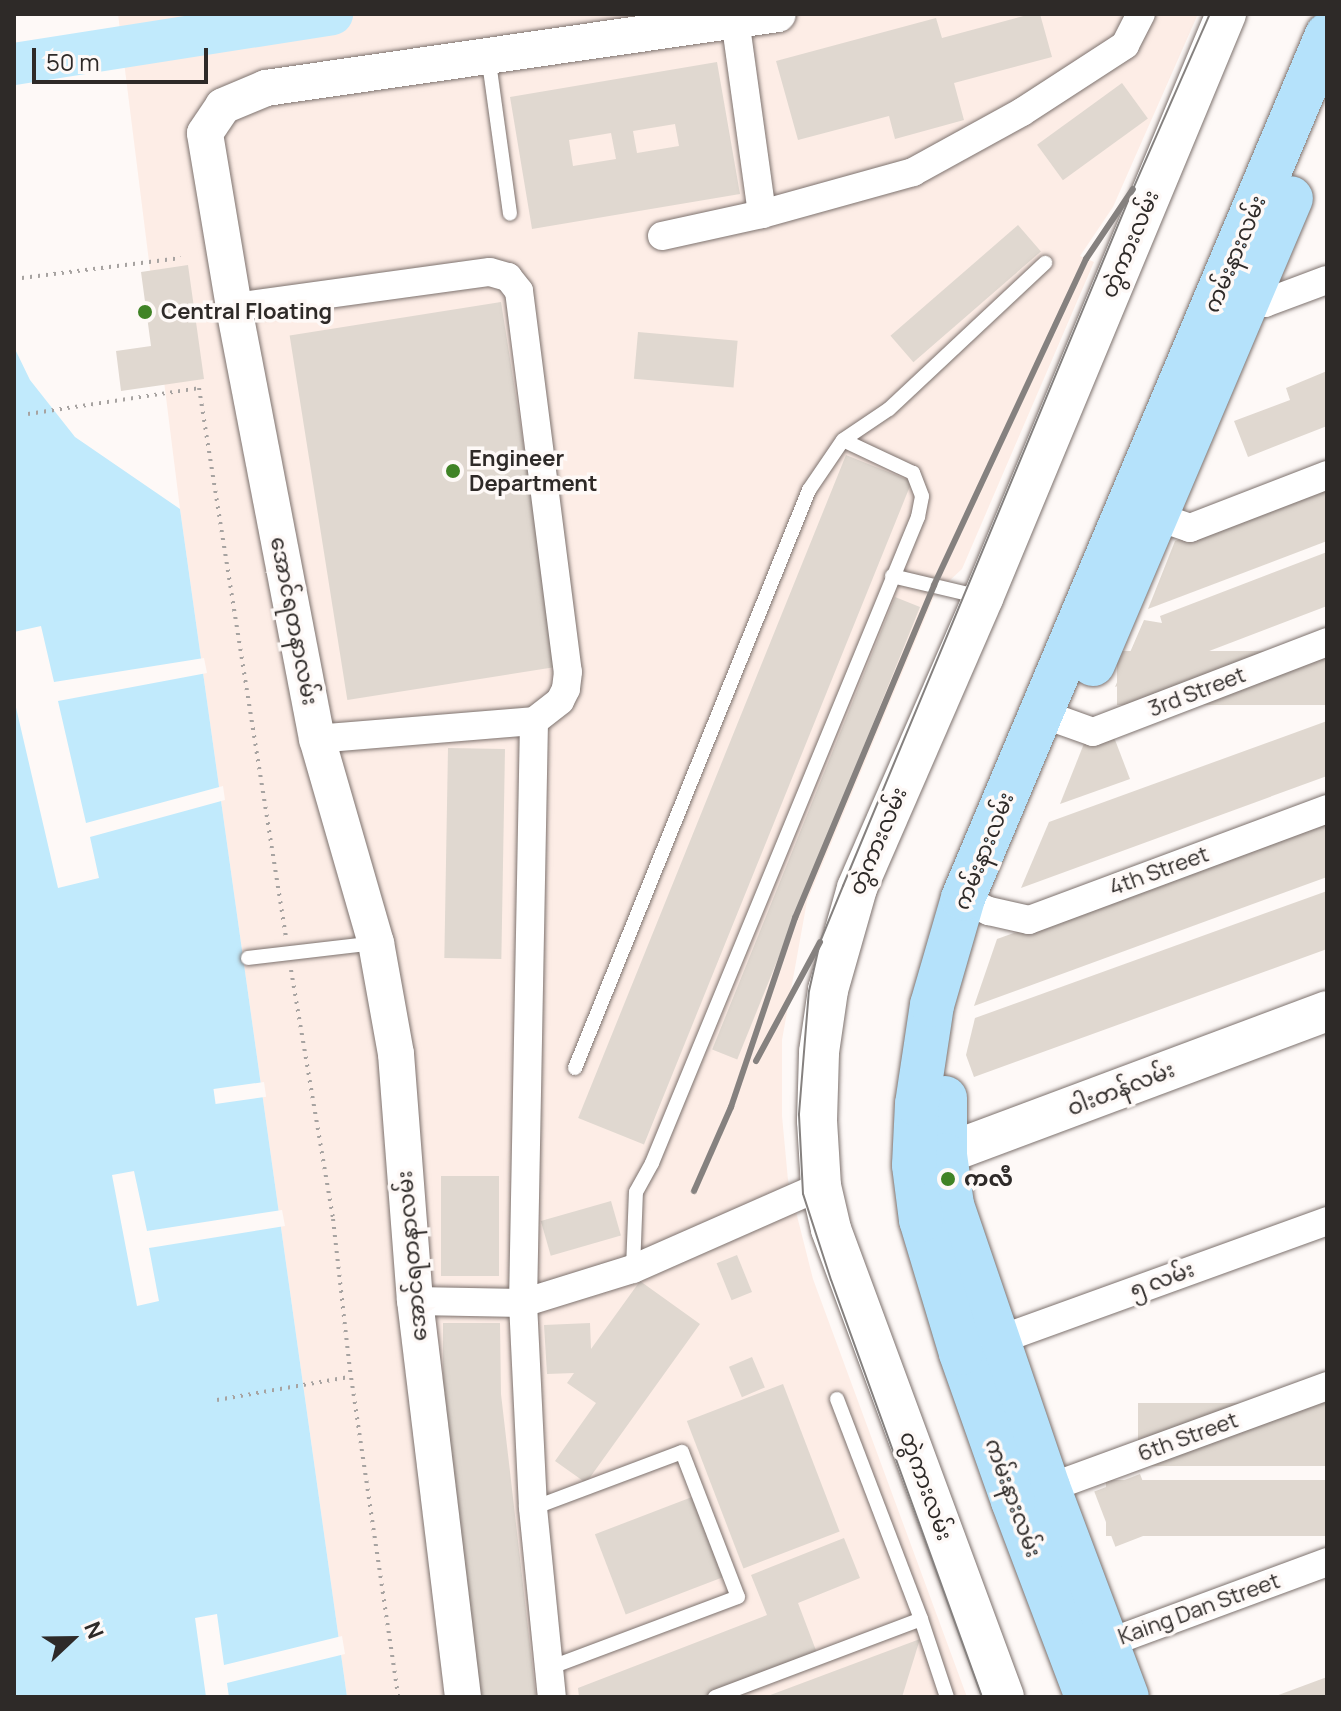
<!DOCTYPE html>
<meta charset="utf-8">
<style>
body{margin:0}
#map{position:relative;width:1341px;height:1711px;overflow:hidden;background:#fef9f7;font-family:Manrope,"Noto Sans Myanmar",sans-serif}
div>[style]{position:absolute}
.built>*{inset:0;background:#fdede6}
.water>*{inset:0;background:#c1eafc}
.pier>*{inset:0;background:#fef9f7;transform-origin:0 0}
.river>*{height:42px;margin:-21px;padding:0 21px;transform-origin:21px;border-radius:21px;background:#c1eafc}
.building>*{inset:0;background:#e0d8d0;transform-origin:0 0}
.path>*{height:4px;margin-top:-2px;transform-origin:0;background:repeating-linear-gradient(90deg,#a7a3a1 0 2px,transparent 0 8px)}
.roads{filter:drop-shadow(0 0 2px #7d726e) drop-shadow(0 0 2px #7d726e)}
.service>*{height:14px;margin:-7px;padding:0 7px;transform-origin:7px;border-radius:7px;background:#fff}
.minor>*{height:28px;margin:-14px;padding:0 14px;transform-origin:14px;border-radius:14px;background:#fff}
.tertiary>*{height:36px;margin:-18px;padding:0 18px;transform-origin:18px;border-radius:18px;background:#fff}
.secondary>*{height:40px;margin:-20px;padding:0 20px;transform-origin:20px;border-radius:20px;background:#fff}
.primary>*{height:44px;margin:-22px;padding:0 22px;transform-origin:22px;border-radius:22px;background:#b5e2fb}
.tram>*{height:2px;margin:-1px;padding:0 1px;transform-origin:1px;border-radius:1px;background:#85817f}
.rail>*{height:6px;margin:-3px;padding:0 3px;transform-origin:3px;border-radius:3px;background:#85817f}
.dots>*{width:22px;height:22px;translate:-50% -50%;box-sizing:border-box;border:4px solid #fef9f7;border-radius:50%}
span{translate:-50% -50%;white-space:nowrap;text-align:center;line-height:1.15;-webkit-text-stroke:7px #fef9f7;paint-order:stroke}
.street-label{font-size:22px;color:#2e2a28}
.poi-label{font-size:22px;color:#2e2a28;font-weight:700}
.left{translate:0 -50%;text-align:left}
.frame{position:absolute;inset:0;border:16px solid #2e2a28;pointer-events:none}
.north{position:absolute;left:32px;top:1599px;width:80px;height:80px;-webkit-text-stroke:6px #fef9f7;paint-order:stroke;rotate:68deg;font-size:22px;font-weight:700;line-height:32px;text-align:center;color:#2e2a28}
.north::after{content:'';display:block;margin:auto;width:28px;height:36px;background:#2e2a28;clip-path:polygon(50% 0,100% 100%,50% 72%,0 100%)}
.scale{position:absolute;left:32px;top:48px;width:176px;height:36px;box-sizing:border-box;border:4px solid #2e2a28;border-top:0;padding-left:10px;font-size:24px;line-height:28px;white-space:nowrap;color:#2e2a28;-webkit-text-stroke:6px #fef9f7;paint-order:stroke}
</style>
<div id="map">
<div class="built">
<div style="clip-path:polygon(118px 14px,1198px 14px,1113px 207px,1080px 256px,1094px 262px,962px 569px,935px 594px,807px 901px,782px 1040px,782px 1116px,788px 1180px,813px 1279px,967px 1697px,347px 1697px,180px 509px)"></div>
</div>
<div class="water">
<div style="clip-path:polygon(14px 347px,30px 380px,75px 437px,180px 509px,347px 1697px,14px 1697px)"></div>
</div>
<div class="pier">
<div style="clip-path:polygon(41px 626px,54px 682px,204px 658px,207px 673px,58px 701px,86px 823px,223px 786px,225px 800px,90px 837px,99px 878px,58px 888px,14px 699px,14px 632px)"></div>
<div style="left:264px;top:1082px;width:15px;height:51px;rotate:82deg"></div>
<div style="clip-path:polygon(134px 1171px,147px 1231px,282px 1210px,285px 1226px,149px 1248px,159px 1301px,137px 1306px,112px 1175px)"></div>
<div style="clip-path:polygon(217px 1614px,224px 1665px,342px 1636px,345px 1654px,227px 1683px,229px 1697px,206px 1697px,195px 1618px)"></div>
</div>
<div class="river">
<div style="left:14px;top:64px;width:322px;rotate:-8.9deg"></div>
</div>
<div class="building">
<div style="clip-path:polygon(1031px 14px,1040px 14px,1052px 57px,954px 83px,964px 120px,895px 139px,889px 116px,798px 140px,776px 61px,936px 18px,942px 38px)"></div>
<div style="clip-path:polygon(evenodd,717px 62px,740px 194px,532px 229px,510px 97px,717px 62px,675px 124px,679px 146px,637px 153px,633px 131px,675px 124px,717px 62px,611px 133px,616px 159px,573px 166px,569px 140px,611px 133px)"></div>
<div style="left:1122px;top:83px;width:44px;height:105px;rotate:54deg"></div>
<div style="left:1018px;top:225px;width:35px;height:169px;rotate:49deg"></div>
<div style="clip-path:polygon(188px 265px,204px 379px,121px 391px,116px 351px,151px 346px,141px 272px)"></div>
<div style="left:501px;top:302px;width:369px;height:214px;rotate:81deg"></div>
<div style="left:638px;top:332px;width:100px;height:47px;rotate:5deg"></div>
<div style="clip-path:polygon(1327px 371px,1327px 426px,1248px 457px,1234px 421px,1290px 400px,1286px 388px)"></div>
<div style="left:846px;top:455px;width:71px;height:715px;rotate:22deg"></div>
<div style="clip-path:polygon(1327px 482px,1327px 541px,1148px 609px,1175px 541px)"></div>
<div style="clip-path:polygon(1327px 552px,1327px 606px,1115px 687px,1144px 620px,1162px 623px,1160px 616px)"></div>
<div style="left:895px;top:597px;width:27px;height:488px;rotate:22deg"></div>
<div style="left:1327px;top:651px;width:54px;height:210px;rotate:90deg"></div>
<div style="clip-path:polygon(1327px 721px,1327px 776px,1021px 888px,1049px 822px)"></div>
<div style="clip-path:polygon(1112px 732px,1130px 779px,1060px 804px,1085px 741px)"></div>
<div style="left:448px;top:748px;width:57px;height:210px;rotate:1deg"></div>
<div style="clip-path:polygon(1327px 820px,1327px 877px,974px 1006px,997px 939px)"></div>
<div style="clip-path:polygon(1327px 891px,1327px 949px,974px 1077px,966px 1055px,975px 1018px)"></div>
<div style="left:441px;top:1176px;width:58px;height:100px"></div>
<div style="left:611px;top:1201px;width:36px;height:73px;rotate:74deg"></div>
<div style="left:737px;top:1255px;width:40px;height:22px;rotate:68deg"></div>
<div style="clip-path:polygon(640px 1281px,700px 1324px,586px 1483px,555px 1461px,596px 1403px,567px 1383px,574px 1373px,547px 1374px,544px 1325px,590px 1323px,591px 1349px)"></div>
<div style="clip-path:polygon(443px 1323px,500px 1323px,501px 1394px,536px 1697px,477px 1697px,443px 1395px)"></div>
<div style="left:752px;top:1357px;width:33px;height:25px;rotate:67deg"></div>
<div style="left:783px;top:1384px;width:158px;height:103px;rotate:69deg"></div>
<div style="left:1327px;top:1403px;width:63px;height:189px;rotate:90deg"></div>
<div style="left:1140px;top:1474px;width:59px;height:49px;rotate:69deg"></div>
<div style="left:1327px;top:1480px;width:56px;height:221px;rotate:90deg"></div>
<div style="left:692px;top:1497px;width:86px;height:104px;rotate:69deg"></div>
<div style="clip-path:polygon(844px 1538px,860px 1578px,798px 1603px,817px 1653px,703px 1697px,579px 1697px,578px 1688px,767px 1615px,751px 1575px)"></div>
<div style="clip-path:polygon(920px 1639px,902px 1697px,765px 1697px)"></div>
<div style="clip-path:polygon(1327px 1677px,1327px 1697px,1273px 1697px)"></div>
</div>
<div class="path">
<div style="left:14px;top:279px;width:168px;rotate:-7.2deg"></div>
<div style="left:28px;top:414px;width:173px;rotate:-8.6deg"></div>
<div style="left:199px;top:388px;width:556px;rotate:81deg"></div>
<div style="left:291px;top:970px;width:253px;rotate:80.4deg"></div>
<div style="left:333px;top:1219px;width:152px;rotate:83.6deg"></div>
<div style="left:350px;top:1370px;width:331px;rotate:81.6deg"></div>
<div style="left:217px;top:1400px;width:134px;rotate:-9.9deg"></div>
</div>
<div class="roads">
<div class="service">
<div style="left:488px;top:55px;width:160px;rotate:82.1deg"></div>
<div style="left:892px;top:576px;width:91px;rotate:13.3deg"></div>
<div style="left:248px;top:958px;width:129px;rotate:-6.7deg"></div>
<div style="left:575px;top:1068px;width:624px;rotate:-67.96deg"></div>
<div style="left:809px;top:490px;width:60px;rotate:-55.8deg"></div>
<div style="left:843px;top:440px;width:55px;rotate:-34deg"></div>
<div style="left:889px;top:409px;width:214px;rotate:-43.1deg"></div>
<div style="left:633px;top:1269px;width:77px;rotate:-87.8deg"></div>
<div style="left:636px;top:1192px;width:33px;rotate:-61deg"></div>
<div style="left:652px;top:1163px;width:699px;rotate:-67.62deg"></div>
<div style="left:918px;top:517px;width:21px;rotate:-79deg"></div>
<div style="left:922px;top:496px;width:25px;rotate:-111deg"></div>
<div style="left:913px;top:473px;width:77px;rotate:-154.8deg"></div>
<div style="left:837px;top:1399px;width:235px;rotate:69.1deg"></div>
<div style="left:921px;top:1619px;width:82px;rotate:71.6deg"></div>
<div style="left:533px;top:1508px;width:159px;rotate:-20.6deg"></div>
<div style="left:682px;top:1452px;width:155px;rotate:68.9deg"></div>
<div style="left:738px;top:1597px;width:202px;rotate:159.4deg"></div>
<div style="left:715px;top:1697px;width:220px;rotate:-20.7deg"></div>
</div>
<div class="minor">
<div style="left:735px;top:19px;width:197px;rotate:82.1deg"></div>
<div style="left:662px;top:236px;width:102px;rotate:-12.4deg"></div>
<div style="left:762px;top:214px;width:157px;rotate:-15.5deg"></div>
<div style="left:913px;top:172px;width:124px;rotate:-28.8deg"></div>
<div style="left:1022px;top:112px;width:123px;rotate:-33deg"></div>
<div style="left:1125px;top:45px;width:35px;rotate:-63deg"></div>
<div style="left:1237px;top:296px;width:29px;rotate:14deg"></div>
<div style="left:1265px;top:303px;width:66px;rotate:-20.4deg"></div>
<div style="left:234px;top:307px;width:258px;rotate:-7.8deg"></div>
<div style="left:490px;top:272px;width:19px;rotate:16deg"></div>
<div style="left:508px;top:277px;width:18px;rotate:52deg"></div>
<div style="left:519px;top:291px;width:384px;rotate:82.7deg"></div>
<div style="left:568px;top:672px;width:17px;rotate:97deg"></div>
<div style="left:566px;top:689px;width:13px;rotate:117deg"></div>
<div style="left:560px;top:701px;width:33px;rotate:142deg"></div>
<div style="left:534px;top:721px;width:218px;rotate:175.3deg"></div>
<div style="left:1141px;top:511px;width:52px;rotate:19.1deg"></div>
<div style="left:1190px;top:528px;width:147px;rotate:-21.1deg"></div>
<div style="left:1040px;top:713px;width:56px;rotate:19.7deg"></div>
<div style="left:1093px;top:732px;width:251px;rotate:-21deg"></div>
<div style="left:534px;top:721px;width:582px;rotate:91.08deg"></div>
<div style="left:523px;top:1303px;width:205px;rotate:87.2deg"></div>
<div style="left:533px;top:1508px;width:190px;rotate:84.3deg"></div>
<div style="left:963px;top:898px;width:29px;rotate:27deg"></div>
<div style="left:989px;top:911px;width:41px;rotate:12.7deg"></div>
<div style="left:1029px;top:920px;width:318px;rotate:-20.4deg"></div>
<div style="left:415px;top:1301px;width:108px;rotate:1.1deg"></div>
<div style="left:523px;top:1303px;width:115px;rotate:-17.2deg"></div>
<div style="left:633px;top:1269px;width:206px;rotate:-23.8deg"></div>
<div style="left:982px;top:1346px;width:367px;rotate:-19.9deg"></div>
<div style="left:1035px;top:1493px;width:311px;rotate:-20.1deg"></div>
<div style="left:1092px;top:1649px;width:251px;rotate:-20.3deg"></div>
</div>
<div class="tertiary">
<div style="left:463px;top:1697px;width:399px;rotate:-96.9deg"></div>
<div style="left:415px;top:1301px;width:248px;rotate:-94.4deg"></div>
<div style="left:396px;top:1054px;width:113px;rotate:-100.2deg"></div>
<div style="left:376px;top:943px;width:212px;rotate:-106.1deg"></div>
<div style="left:317px;top:739px;width:440px;rotate:-100.9deg"></div>
<div style="left:234px;top:307px;width:176px;rotate:-99.5deg"></div>
<div style="left:205px;top:133px;width:32px;rotate:-56deg"></div>
<div style="left:223px;top:106px;width:47px;rotate:-22.7deg"></div>
<div style="left:266px;top:88px;width:517px;rotate:-8.22deg"></div>
</div>
<div class="secondary">
<div style="left:918px;top:1164px;width:437px;rotate:-20.5deg"></div>
<div style="left:1004px;top:1697px;width:499px;rotate:-110.3deg"></div>
<div style="left:831px;top:1229px;width:44px;rotate:-103.1deg"></div>
<div style="left:821px;top:1186px;width:65px;rotate:-93.5deg"></div>
<div style="left:817px;top:1121px;width:69px;rotate:-88.3deg"></div>
<div style="left:819px;top:1052px;width:63px;rotate:-81.7deg"></div>
<div style="left:828px;top:990px;width:106px;rotate:-74.1deg"></div>
<div style="left:857px;top:888px;width:316px;rotate:-66.5deg"></div>
<div style="left:983px;top:598px;width:633px;rotate:-67.41deg"></div>
</div>
<div class="primary">
<div style="left:1093px;top:664px;width:506px;rotate:-66.98deg"></div>
<div style="left:945px;top:1098px;width:57px;rotate:90deg"></div>
<div style="left:945px;top:1155px;width:50px;rotate:82deg"></div>
<div style="left:952px;top:1205px;width:298px;rotate:71.2deg"></div>
<div style="left:1048px;top:1487px;width:224px;rotate:69.4deg"></div>
<div style="left:1087px;top:1697px;width:210px;rotate:-110.7deg"></div>
<div style="left:1013px;top:1501px;width:157px;rotate:-109.4deg"></div>
<div style="left:961px;top:1353px;width:139px;rotate:-106.7deg"></div>
<div style="left:921px;top:1220px;width:55px;rotate:-97.3deg"></div>
<div style="left:914px;top:1165px;width:61px;rotate:-87.2deg"></div>
<div style="left:917px;top:1104px;width:100px;rotate:-81.4deg"></div>
<div style="left:932px;top:1005px;width:111px;rotate:-73.8deg"></div>
<div style="left:963px;top:898px;width:937px;rotate:-67.13deg"></div>
</div>
</div>
<div class="tram">
<div style="left:982px;top:1697px;width:443px;rotate:-109.9deg"></div>
<div style="left:831px;top:1280px;width:90px;rotate:-108deg"></div>
<div style="left:803px;top:1194px;width:80px;rotate:-92.9deg"></div>
<div style="left:799px;top:1114px;width:123px;rotate:-85.4deg"></div>
<div style="left:809px;top:991px;width:50px;rotate:-77.3deg"></div>
<div style="left:820px;top:942px;width:61px;rotate:-67.7deg"></div>
<div style="left:843px;top:886px;width:755px;rotate:-67.41deg"></div>
<div style="left:1133px;top:189px;width:191px;rotate:-66.3deg"></div>
</div>
<div class="rail">
<div style="left:756px;top:1061px;width:135px;rotate:-61.7deg"></div>
<div style="left:694px;top:1191px;width:92px;rotate:-66.2deg"></div>
<div style="left:731px;top:1107px;width:200px;rotate:-71.3deg"></div>
<div style="left:795px;top:918px;width:361px;rotate:-67.3deg"></div>
<div style="left:934px;top:585px;width:360px;rotate:-65deg"></div>
<div style="left:1086px;top:259px;width:84px;rotate:-56.1deg"></div>
</div>
<div class="dots">
<div style="left:145px;top:312px;background:#408326"></div>
<div style="left:453px;top:471px;background:#408326"></div>
<div style="left:948px;top:1179px;background:#408326"></div>
</div>
<div class="street-label">
<span style="left:1130px;top:244px;rotate:-67deg">တွဲကားလမ်း</span>
<span style="left:1235px;top:254px;rotate:-67deg">ကမ်းနားလမ်း</span>
<span style="left:294px;top:621px;rotate:79deg">အောင်ရတနာလမ်း</span>
<span style="left:1197px;top:692px;rotate:-21deg">3rd Street</span>
<span style="left:878px;top:841px;rotate:-67deg">တွဲကားလမ်း</span>
<span style="left:984px;top:851px;rotate:-68deg">ကမ်းနားလမ်း</span>
<span style="left:1159px;top:871px;rotate:-20deg">4th Street</span>
<span style="left:1121px;top:1089px;rotate:-21deg">ဝါးတန်လမ်း</span>
<span style="left:412px;top:1256px;rotate:-95deg">အောင်ရတနာလမ်း</span>
<span style="left:1162px;top:1280px;rotate:-20deg">၅ လမ်း</span>
<span style="left:1188px;top:1437px;rotate:-20deg">6th Street</span>
<span style="left:926px;top:1486px;rotate:70deg">တွဲကားလမ်း</span>
<span style="left:1013px;top:1498px;rotate:70deg">ကမ်းနားလမ်း</span>
<span style="left:1199px;top:1609px;rotate:-20deg">Kaing Dan Street</span>
</div>
<div class="poi-label">
<span class="left" style="left:161px;top:312px">Central Floating</span>
<span class="left" style="left:469px;top:471px">Engineer<br>Department</span>
<span class="left" style="left:964px;top:1179px">ကလီ</span>
</div>
<div class="frame"></div>
<div class="north">N</div>
<div class="scale">50 m</div>
</div>
